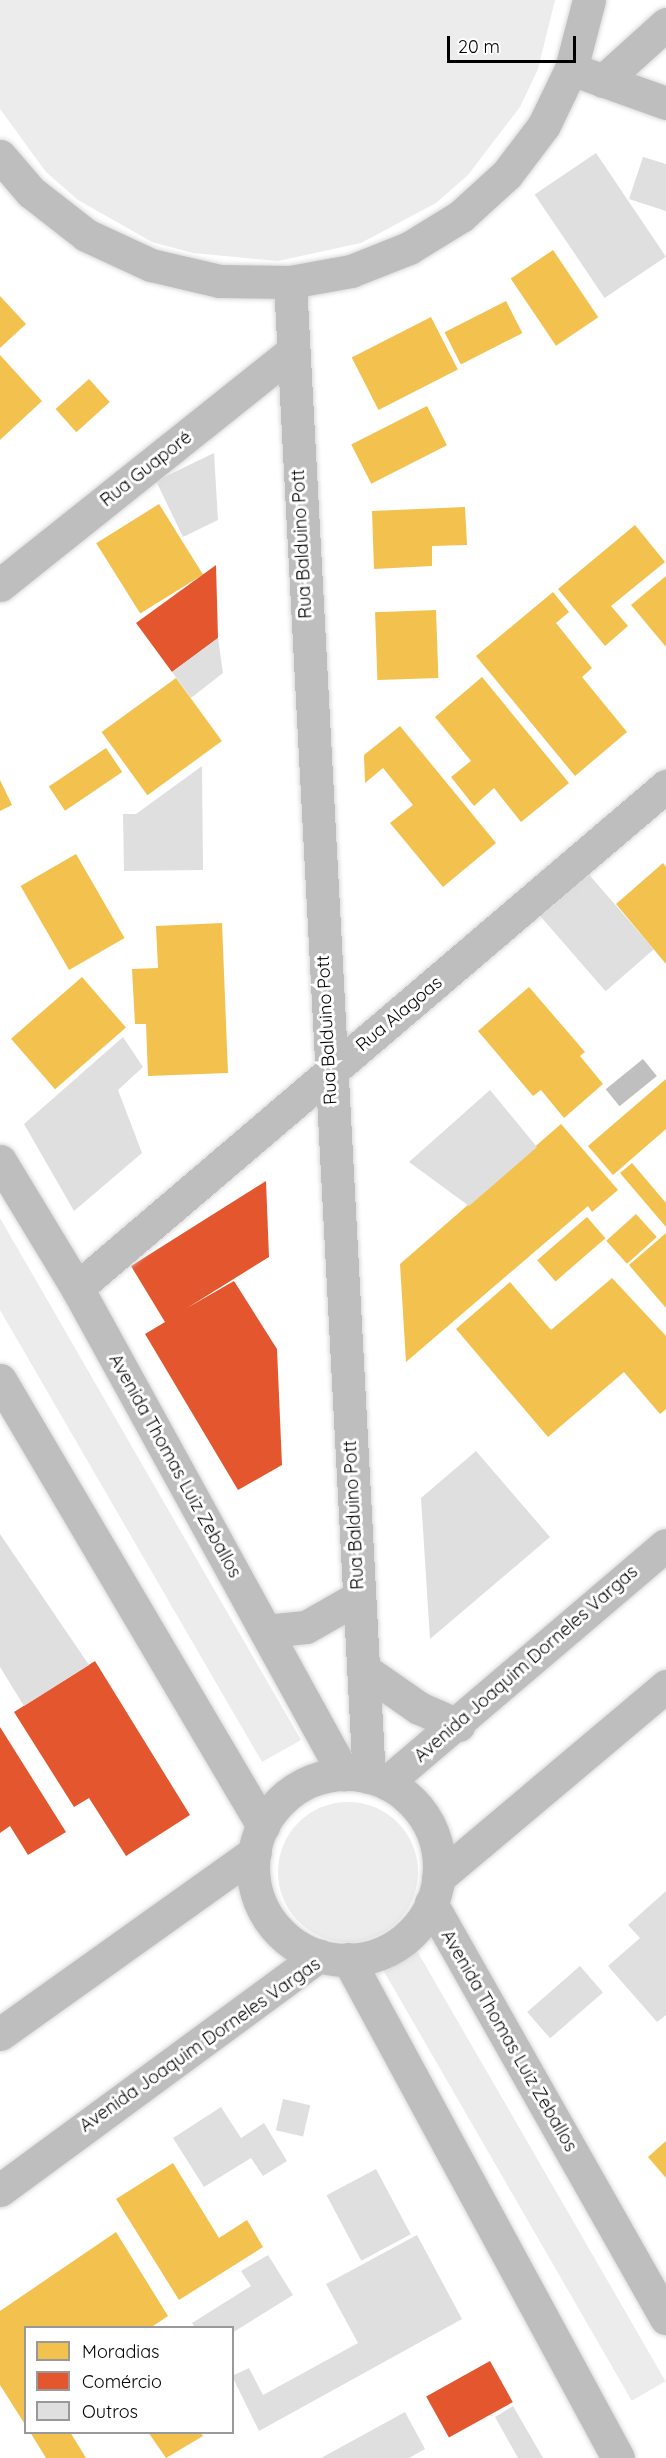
<!DOCTYPE html>
<meta charset="utf-8">
<style>
body{margin:0}
#map{position:relative;width:666px;height:2458px;overflow:hidden;background:#fff;font-family:Quicksand,sans-serif}
div>[style]{position:absolute}
.green>*{inset:0;background:#ececec;transform-origin:0 0}
.round{border-radius:50%}
.water>*{inset:0;background:#bfbfbf;transform-origin:0 0}
.homes>*{inset:0;background:#f2c14e;transform-origin:0 0}
.shops>*{inset:0;background:#e4572e;transform-origin:0 0}
.building>*{inset:0;background:#dfdfdf;transform-origin:0 0}
.roads{filter:drop-shadow(0 0 2px #dbdbdb) drop-shadow(0 0 2px #dbdbdb)}
.minor>*{height:33px;margin:-16.5px;padding:0 16.5px;transform-origin:16.5px;border-radius:16.5px;background:#bebebe}
.major>*{height:33px;margin:-16.5px;padding:0 16.5px;transform-origin:16.5px;border-radius:16.5px;background:#bebebe}
.major>.ring{margin:-16.5px;padding:0;box-sizing:content-box;background:none;border:33px solid #bebebe;border-radius:50%}
span{translate:-50% -50%;white-space:nowrap;text-align:center;line-height:1.15;-webkit-text-stroke:6px #fff;paint-order:stroke}
.street-label{font-size:18px;color:#000}
.legend{position:absolute;left:24px;top:2326px;width:210px;height:108px;box-sizing:border-box;background:#fff;border:2px solid #999;margin:0;padding:8px 10px;list-style:none;font-size:18px;color:#000}
.legend li{display:flex;align-items:center;gap:12px;height:30px}
.legend b{width:30px;border:2px solid #999}
.scale{position:absolute;left:447px;top:36px;width:129px;height:27px;box-sizing:border-box;border:3px solid #000;border-top:0;padding-left:8px;font-size:18px;line-height:21px;white-space:nowrap;color:#000;-webkit-text-stroke:4px #fff;paint-order:stroke}
</style>
<div id="map">
<div class="green">
<div style="clip-path:polygon(0 0,555px 0,538px 69px,520px 107px,468px 175px,436px 203px,361px 243px,278px 261px,193px 253px,152px 242px,78px 200px,46px 172px,0 109px)"></div>
<div style="clip-path:polygon(0 1218px,301px 1740px,262px 1762px,0 1310px)"></div>
<div class="round" style="left:278px;top:1802px;width:140px;height:140px"></div>
<div style="left:416px;top:1949px;width:499px;height:39px;rotate:60deg"></div>
</div>
<div class="water">
<div style="left:643px;top:1059px;width:22px;height:48px;rotate:51deg"></div>
</div>
<div class="homes">
<div style="left:553px;top:250px;width:81px;height:51px;rotate:56deg"></div>
<div style="clip-path:polygon(0 296px,26px 324px,0 348px)"></div>
<div style="left:506px;top:301px;width:36px;height:69px;rotate:63deg"></div>
<div style="left:431px;top:317px;width:59px;height:89px;rotate:63deg"></div>
<div style="clip-path:polygon(0 355px,42px 401px,0 440px)"></div>
<div style="left:89px;top:379px;width:31px;height:45px;rotate:48deg"></div>
<div style="left:427px;top:406px;width:44px;height:85px;rotate:63deg"></div>
<div style="left:159px;top:504px;width:83px;height:74px;rotate:58deg"></div>
<div style="clip-path:polygon(465px 507px,467px 545px,432px 546px,432px 566px,374px 569px,372px 511px)"></div>
<div style="clip-path:polygon(635px 525px,665px 562px,611px 606px,628px 626px,605px 646px,558px 589px)"></div>
<div style="clip-path:polygon(666px 576px,666px 647px,631px 605px)"></div>
<div style="clip-path:polygon(553px 592px,569px 612px,556px 623px,592px 668px,582px 677px,627px 732px,575px 776px,476px 656px)"></div>
<div style="left:436px;top:610px;width:68px;height:61px;rotate:88deg"></div>
<div style="clip-path:polygon(482px 677px,569px 783px,521px 822px,494px 788px,474px 806px,451px 777px,471px 761px,435px 717px)"></div>
<div style="left:176px;top:678px;width:78px;height:92px;rotate:54deg"></div>
<div style="clip-path:polygon(400px 726px,496px 843px,443px 887px,390px 823px,413px 805px,383px 768px,365px 783px,364px 755px)"></div>
<div style="left:106px;top:748px;width:29px;height:69px;rotate:56deg"></div>
<div style="clip-path:polygon(0 780px,12px 805px,0 811px)"></div>
<div style="left:76px;top:854px;width:97px;height:64px;rotate:60deg"></div>
<div style="clip-path:polygon(663px 863px,666px 867px,666px 964px,616px 904px)"></div>
<div style="clip-path:polygon(222px 923px,228px 1073px,148px 1076px,146px 1024px,135px 1024px,132px 969px,158px 968px,156px 926px)"></div>
<div style="left:82px;top:977px;width:67px;height:94px;rotate:49deg"></div>
<div style="clip-path:polygon(529px 987px,585px 1052px,580px 1056px,603px 1084px,564px 1118px,541px 1090px,533px 1096px,478px 1031px)"></div>
<div style="clip-path:polygon(666px 1079px,666px 1129px,613px 1175px,588px 1146px)"></div>
<div style="clip-path:polygon(561px 1124px,618px 1190px,592px 1212px,588px 1206px,406px 1362px,400px 1264px)"></div>
<div style="clip-path:polygon(632px 1163px,666px 1203px,666px 1227px,620px 1173px)"></div>
<div style="left:636px;top:1214px;width:31px;height:40px;rotate:48deg"></div>
<div style="left:587px;top:1217px;width:28px;height:66px;rotate:49deg"></div>
<div style="clip-path:polygon(666px 1233px,666px 1308px,629px 1265px)"></div>
<div style="clip-path:polygon(612px 1278px,666px 1336px,666px 1409px,660px 1414px,624px 1372px,548px 1437px,456px 1329px,510px 1282px,551px 1330px)"></div>
<div style="clip-path:polygon(666px 2141px,666px 2178px,648px 2157px)"></div>
<div style="clip-path:polygon(173px 2163px,219px 2238px,247px 2220px,263px 2247px,179px 2300px,116px 2199px)"></div>
<div style="clip-path:polygon(116px 2232px,168px 2316px,150px 2328px,26px 2328px,26px 2426px,0 2385px,0 2311px)"></div>
<div style="clip-path:polygon(30px 2432px,70px 2432px,86px 2458px,46px 2458px)"></div>
<div style="clip-path:polygon(148px 2432px,200px 2432px,203px 2436px,166px 2458px)"></div>
</div>
<div class="shops">
<div style="clip-path:polygon(216px 565px,218px 638px,172px 672px,136px 623px)"></div>
<div style="clip-path:polygon(266px 1181px,269px 1257px,187px 1308px,234px 1281px,277px 1349px,282px 1465px,238px 1490px,145px 1334px,165px 1322px,131px 1266px)"></div>
<div style="clip-path:polygon(95px 1661px,190px 1815px,126px 1856px,89px 1798px,74px 1807px,14px 1712px)"></div>
<div style="clip-path:polygon(0 1727px,66px 1832px,28px 1855px,10px 1826px,0 1833px)"></div>
<div style="left:490px;top:2361px;width:47px;height:73px;rotate:61deg"></div>
</div>
<div class="building">
<div style="left:596px;top:153px;width:125px;height:74px;rotate:56deg"></div>
<div style="clip-path:polygon(643px 157px,666px 164px,666px 211px,629px 199px)"></div>
<div style="clip-path:polygon(214px 453px,218px 520px,183px 537px,156px 481px)"></div>
<div style="clip-path:polygon(218px 638px,223px 673px,191px 698px,172px 672px)"></div>
<div style="clip-path:polygon(202px 766px,203px 870px,124px 871px,123px 814px,136px 814px)"></div>
<div style="left:585px;top:870px;width:105px;height:64px;rotate:49deg"></div>
<div style="clip-path:polygon(123px 1037px,143px 1067px,118px 1090px,142px 1153px,74px 1211px,24px 1124px)"></div>
<div style="clip-path:polygon(490px 1090px,537px 1147px,469px 1206px,409px 1162px)"></div>
<div style="clip-path:polygon(476px 1451px,550px 1537px,430px 1639px,421px 1498px)"></div>
<div style="clip-path:polygon(0 1534px,89px 1665px,24px 1706px,0 1667px)"></div>
<div style="clip-path:polygon(666px 1891px,666px 2015px,657px 2022px,608px 1966px,640px 1938px,628px 1925px)"></div>
<div style="left:580px;top:1966px;width:35px;height:70px;rotate:49deg"></div>
<div style="left:283px;top:2099px;width:28px;height:32px;rotate:13deg"></div>
<div style="clip-path:polygon(221px 2107px,241px 2138px,264px 2123px,287px 2161px,263px 2176px,251px 2158px,204px 2187px,173px 2138px)"></div>
<div style="left:376px;top:2169px;width:74px;height:56px;rotate:62deg"></div>
<div style="clip-path:polygon(417px 2235px,462px 2319px,259px 2431px,232px 2376px,249px 2368px,263px 2395px,358px 2343px,326px 2284px)"></div>
<div style="clip-path:polygon(268px 2255px,293px 2295px,232px 2333px,232px 2328px,195px 2328px,192px 2323px,251px 2286px,241px 2271px)"></div>
<div style="clip-path:polygon(513px 2406px,543px 2458px,518px 2458px,495px 2417px)"></div>
<div style="clip-path:polygon(405px 2412px,425px 2449px,409px 2458px,321px 2458px)"></div>
</div>
<div class="roads">
<div class="minor">
<div style="left:571px;top:69px;width:101px;rotate:19.7deg"></div>
<div style="left:603px;top:81px;width:85px;rotate:-42.1deg"></div>
<div style="left:0;top:156px;width:48px;rotate:49.3deg"></div>
<div style="left:31px;top:192px;width:70px;rotate:38deg"></div>
<div style="left:86px;top:235px;width:72px;rotate:24.8deg"></div>
<div style="left:151px;top:265px;width:71px;rotate:13.1deg"></div>
<div style="left:220px;top:281px;width:70px;rotate:0.8deg"></div>
<div style="left:290px;top:282px;width:62px;rotate:-10.2deg"></div>
<div style="left:351px;top:271px;width:62px;rotate:-21.6deg"></div>
<div style="left:409px;top:248px;width:61px;rotate:-31.6deg"></div>
<div style="left:461px;top:216px;width:62px;rotate:-42.4deg"></div>
<div style="left:507px;top:174px;width:61px;rotate:-52.9deg"></div>
<div style="left:544px;top:125px;width:62px;rotate:-64.3deg"></div>
<div style="left:571px;top:69px;width:71px;rotate:-75.4deg"></div>
<div style="left:290px;top:282px;width:1497px;rotate:86.98deg"></div>
<div style="left:0;top:585px;width:374px;rotate:-38.6deg"></div>
<div style="left:77px;top:1288px;width:774px;rotate:-40.44deg"></div>
<div style="left:363px;top:1669px;width:68px;rotate:34.9deg"></div>
<div style="left:419px;top:1708px;width:43px;rotate:23.6deg"></div>
<div style="left:386px;top:1783px;width:367px;rotate:-40.4deg"></div>
<div style="left:438px;top:1878px;width:298px;rotate:-40.1deg"></div>
<div style="left:0;top:2034px;width:313px;rotate:-35.5deg"></div>
<div style="left:0;top:2190px;width:396px;rotate:-36.3deg"></div>
</div>
<div class="major">
<div style="left:0;top:1161px;width:149px;rotate:58.8deg"></div>
<div style="left:77px;top:1288px;width:555px;rotate:61.22deg"></div>
<div style="left:0;top:1380px;width:518px;rotate:59.47deg"></div>
<div style="left:266px;top:1631px;width:40px;rotate:-5.7deg"></div>
<div style="left:306px;top:1627px;width:61px;rotate:-29.5deg"></div>
<div class="ring" style="left:253px;top:1774px;width:153px;height:153px"></div>
<div style="left:431px;top:1903px;width:477px;rotate:60.5deg"></div>
<div style="left:348px;top:1959px;width:567px;rotate:61.58deg"></div>
</div>
</div>
<div class="street-label">
<span style="left:146px;top:469px;rotate:-38deg">Rua Guaporé</span>
<span style="left:302px;top:544px;rotate:-93deg">Rua Balduino Pott</span>
<span style="left:399px;top:1014px;rotate:-40deg">Rua Alagoas</span>
<span style="left:327px;top:1030px;rotate:-93deg">Rua Balduino Pott</span>
<span style="left:175px;top:1466px;rotate:61deg">Avenida Thomas Luiz Zeballos</span>
<span style="left:354px;top:1515px;rotate:-93deg">Rua Balduino Pott</span>
<span style="left:526px;top:1664px;rotate:-41deg">Avenida Joaquim Dorneles Vargas</span>
<span style="left:509px;top:2041px;rotate:60deg">Avenida Thomas Luiz Zeballos</span>
<span style="left:200px;top:2045px;rotate:-35deg">Avenida Joaquim Dorneles Vargas</span>
</div>
<ul class="legend">
<li><b style="height:16px;background:#f2c14e"></b>Moradias</li>
<li><b style="height:16px;background:#e4572e"></b>Comércio</li>
<li><b style="height:16px;background:#dfdfdf"></b>Outros</li>
</ul>
<div class="scale">20 m</div>
</div>
